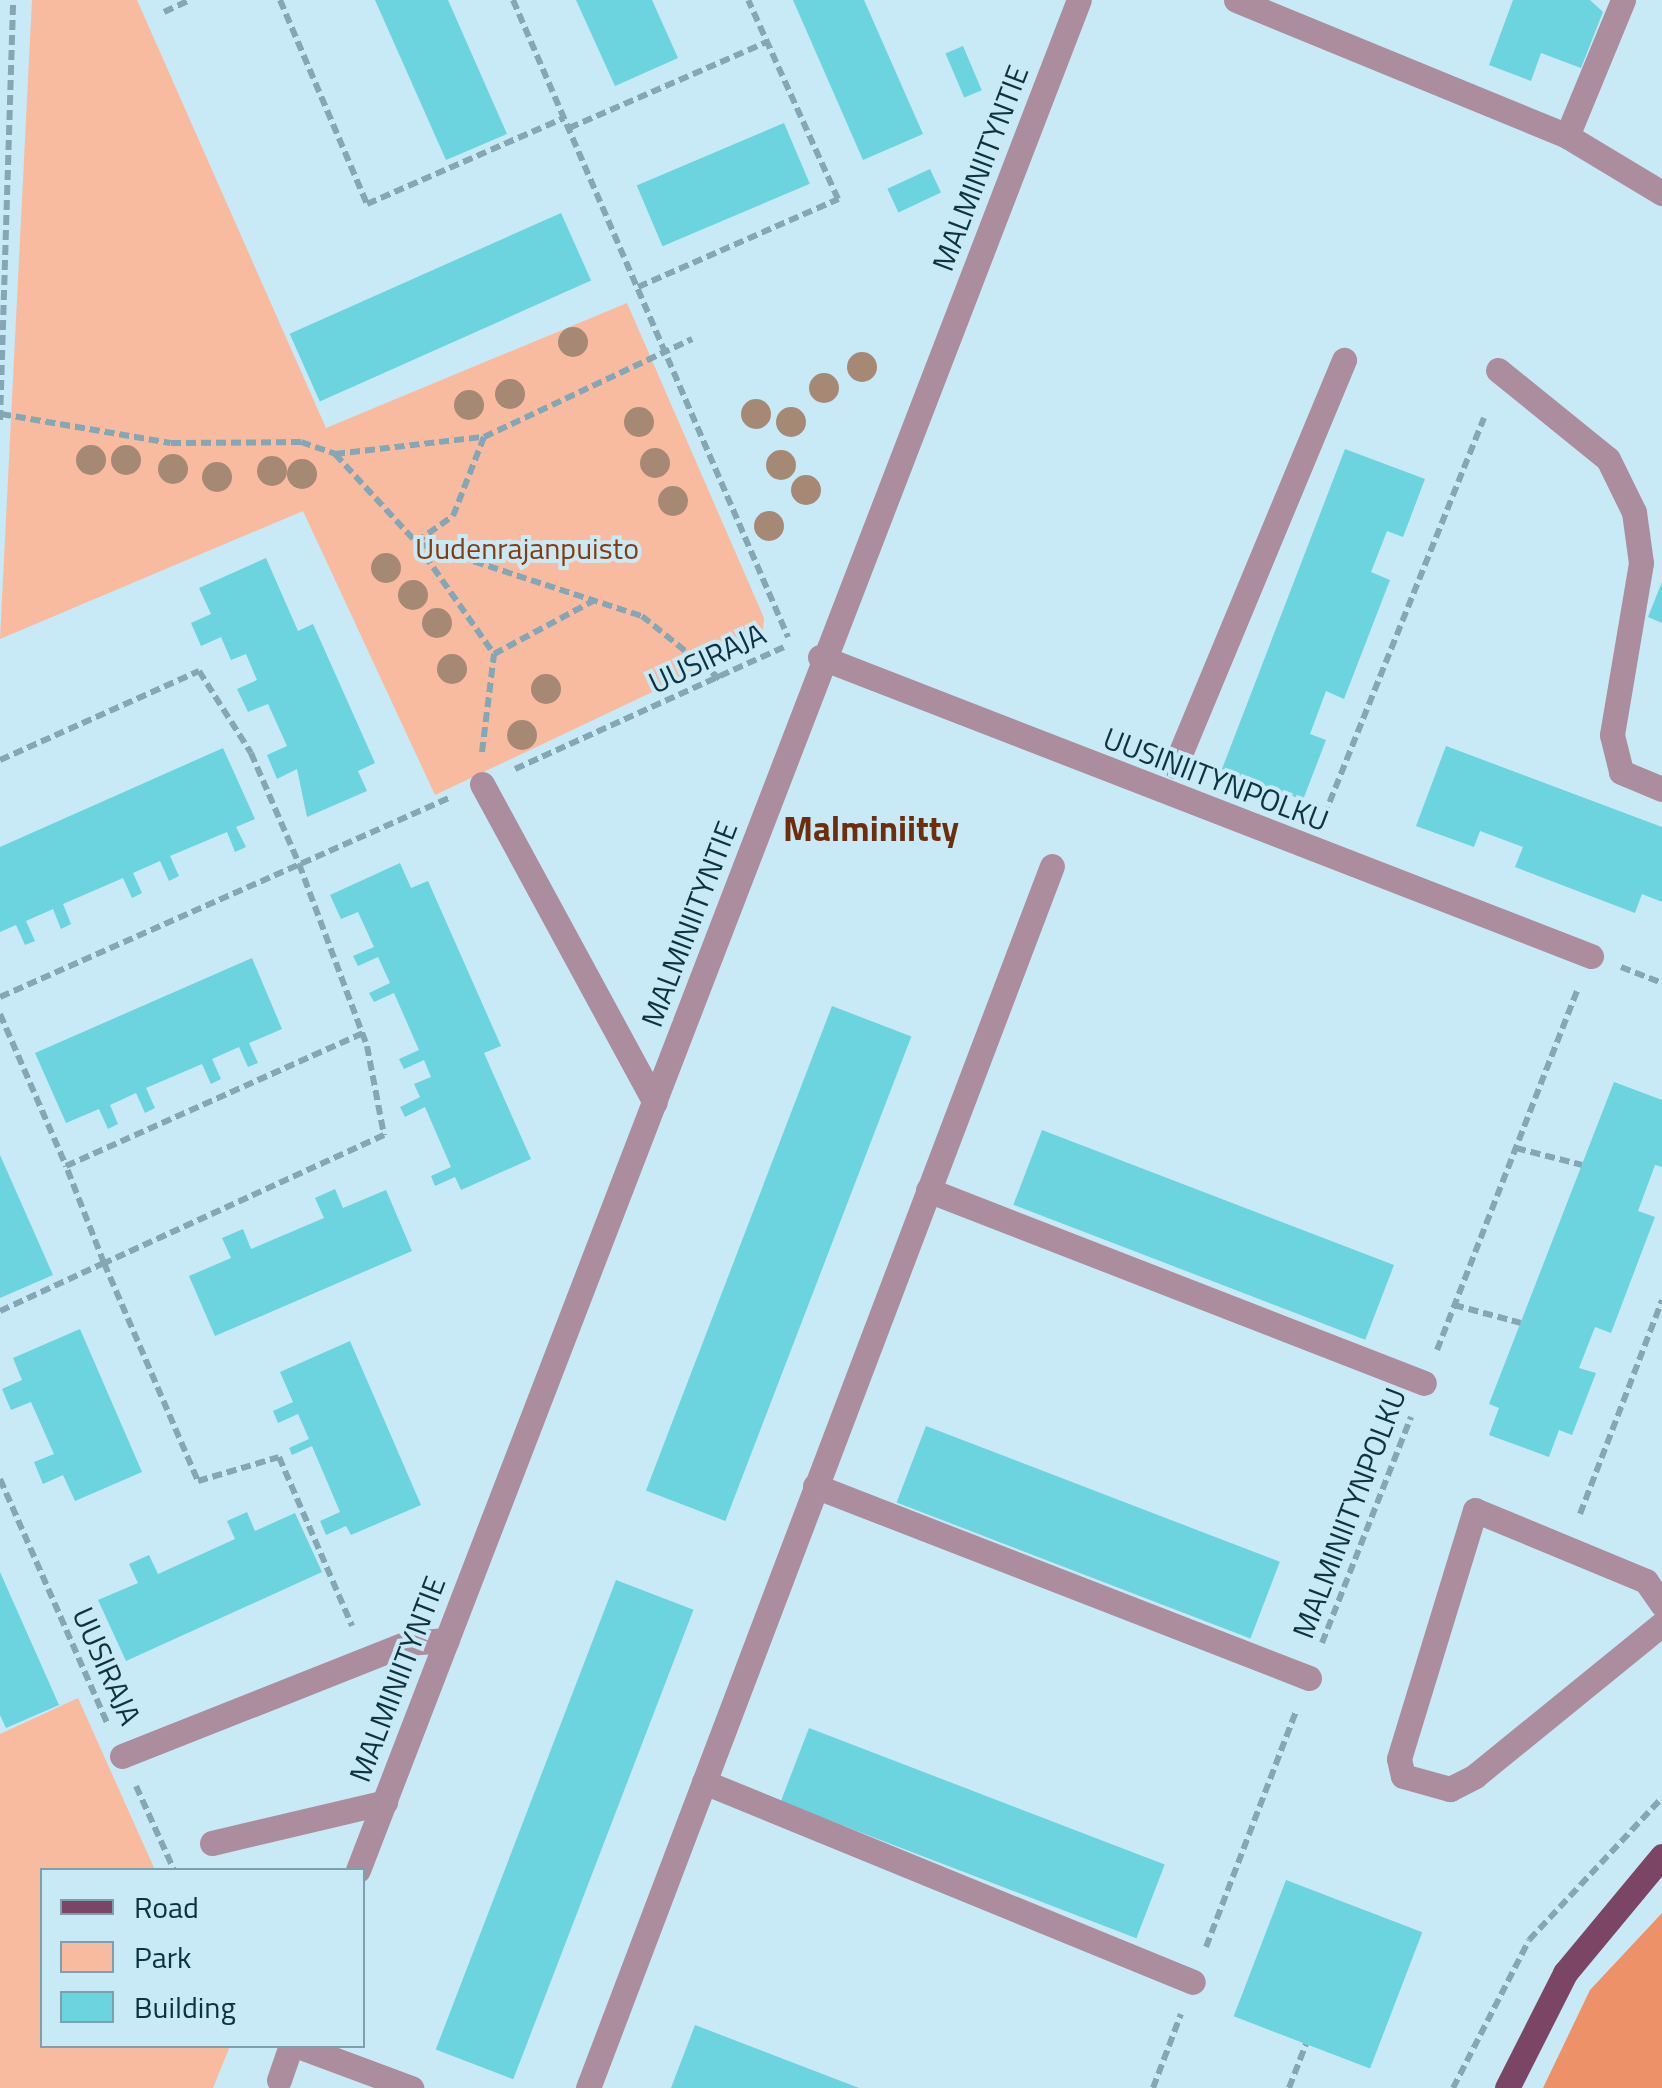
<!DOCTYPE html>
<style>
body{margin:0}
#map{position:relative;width:1662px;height:2088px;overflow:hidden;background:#c8e9f6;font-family:"Titillium Web",sans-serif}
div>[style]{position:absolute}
.green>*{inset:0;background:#f8bba0}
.forest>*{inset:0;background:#ec9168}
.building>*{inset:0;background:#6bd4df;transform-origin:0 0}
.path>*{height:6px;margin-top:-3px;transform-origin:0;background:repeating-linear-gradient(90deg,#83a7b4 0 10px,transparent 0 15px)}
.minor>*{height:25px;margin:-12.5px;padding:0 12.5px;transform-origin:12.5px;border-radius:12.5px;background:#ac8d9e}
.major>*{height:25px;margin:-12.5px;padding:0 12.5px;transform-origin:12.5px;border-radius:12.5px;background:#7b4665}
.trees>*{width:30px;height:30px;margin:-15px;border-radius:50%;background:#a68975}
span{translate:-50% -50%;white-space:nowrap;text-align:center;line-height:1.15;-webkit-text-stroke:8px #c8e9f6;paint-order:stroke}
.street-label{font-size:30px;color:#0b3340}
.park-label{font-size:30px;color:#8b3a0c}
.quarter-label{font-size:35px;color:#6d2e0d;font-weight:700}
.legend{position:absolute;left:40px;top:1868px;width:325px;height:180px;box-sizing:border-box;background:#c8e9f6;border:2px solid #7ca0ad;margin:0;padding:12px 18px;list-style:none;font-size:30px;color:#0b3340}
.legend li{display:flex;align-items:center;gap:20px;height:50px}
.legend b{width:50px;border:2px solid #7ca0ad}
</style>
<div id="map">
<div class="green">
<div style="clip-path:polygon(32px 0,137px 0,326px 428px,627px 303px,764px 618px,762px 640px,435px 795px,303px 511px,0 639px)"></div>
<div style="clip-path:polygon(78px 1698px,155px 1870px,42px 1870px,42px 2046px,230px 2046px,213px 2088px,0 2088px,0 1734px)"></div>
</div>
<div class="forest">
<div style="clip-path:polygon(1662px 1913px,1662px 2088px,1543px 2088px,1590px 1990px)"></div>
</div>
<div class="building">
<div style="clip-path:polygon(375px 0,448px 0,507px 134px,446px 160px)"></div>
<div style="clip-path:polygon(576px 0,652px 0,678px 58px,615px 86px)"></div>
<div style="clip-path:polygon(793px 0,864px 0,923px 134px,863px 160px)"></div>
<div style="clip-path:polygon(1513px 0,1590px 0,1603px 12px,1581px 68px,1541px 53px,1531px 81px,1489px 65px)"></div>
<div style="left:963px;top:46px;width:48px;height:19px;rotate:67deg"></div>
<div style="left:784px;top:123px;width:66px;height:160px;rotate:67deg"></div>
<div style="left:930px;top:169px;width:26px;height:47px;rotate:65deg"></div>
<div style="left:561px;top:213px;width:74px;height:297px;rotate:66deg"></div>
<div style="clip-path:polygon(1345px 449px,1425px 479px,1403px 537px,1387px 531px,1371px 572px,1390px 580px,1344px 699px,1326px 691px,1310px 734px,1326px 740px,1303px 800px,1222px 769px)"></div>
<div style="clip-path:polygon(266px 558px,298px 631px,313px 624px,375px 763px,358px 771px,367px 791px,307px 817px,297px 769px,277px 779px,267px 755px,287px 746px,268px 704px,248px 712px,237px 689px,257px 680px,246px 654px,231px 660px,221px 637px,201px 646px,191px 623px,211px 614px,199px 588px)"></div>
<div style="clip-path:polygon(1662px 582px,1662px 623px,1648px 617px)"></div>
<div style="clip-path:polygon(1446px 746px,1662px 827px,1662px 902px,1642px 894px,1635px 913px,1515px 867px,1523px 847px,1480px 831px,1474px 847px,1416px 826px)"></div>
<div style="clip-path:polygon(223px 748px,255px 819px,236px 827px,246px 847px,235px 852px,227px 832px,170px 856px,179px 876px,169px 881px,160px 861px,133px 873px,142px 893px,132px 898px,123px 878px,63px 904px,71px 924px,61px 929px,53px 909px,26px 921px,35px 941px,25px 945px,16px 925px,0 932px,0 847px)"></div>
<div style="clip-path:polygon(400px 863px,411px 888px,428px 881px,501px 1046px,484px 1053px,531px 1159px,461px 1190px,455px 1177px,435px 1186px,431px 1176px,451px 1167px,425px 1107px,405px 1117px,400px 1107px,420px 1097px,414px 1084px,431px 1077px,424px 1060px,404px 1069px,399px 1059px,419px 1050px,394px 993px,374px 1002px,369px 993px,390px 983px,378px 957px,358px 966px,353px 956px,374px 947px,358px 912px,341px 919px,330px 895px)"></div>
<div style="clip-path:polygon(252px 958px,282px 1029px,249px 1043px,258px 1063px,248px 1067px,239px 1047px,212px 1059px,221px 1079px,211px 1084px,202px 1064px,146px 1088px,155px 1108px,145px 1113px,136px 1093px,110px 1105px,118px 1124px,108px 1129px,99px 1109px,66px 1123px,35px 1053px)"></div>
<div style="left:832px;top:1006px;width:85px;height:519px;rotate:21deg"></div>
<div style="clip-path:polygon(1614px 1082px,1662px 1100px,1662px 1167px,1655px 1165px,1638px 1211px,1655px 1217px,1611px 1333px,1595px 1327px,1579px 1368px,1596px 1373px,1572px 1435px,1559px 1430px,1549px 1457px,1489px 1435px,1499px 1408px,1489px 1404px)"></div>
<div style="left:1042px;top:1130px;width:377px;height:80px;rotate:21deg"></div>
<div style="clip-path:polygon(0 1155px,53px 1275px,0 1298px)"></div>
<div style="clip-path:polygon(335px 1189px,343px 1208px,386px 1190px,412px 1251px,215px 1336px,189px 1276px,231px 1258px,222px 1238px,243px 1229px,251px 1249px,324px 1218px,315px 1198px)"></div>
<div style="clip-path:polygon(80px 1329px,142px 1472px,75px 1501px,63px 1475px,43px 1484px,34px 1462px,54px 1454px,31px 1402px,11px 1410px,2px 1389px,22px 1380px,13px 1358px)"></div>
<div style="clip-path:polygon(350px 1341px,421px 1505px,351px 1535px,346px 1526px,326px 1535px,320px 1521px,340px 1512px,312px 1446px,292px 1455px,289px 1448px,309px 1439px,298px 1414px,278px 1423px,273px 1411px,293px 1402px,280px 1372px)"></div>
<div style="left:926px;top:1426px;width:379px;height:82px;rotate:21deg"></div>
<div style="clip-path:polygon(247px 1512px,255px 1531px,295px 1513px,322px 1572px,126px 1661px,98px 1600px,138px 1583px,129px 1564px,149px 1555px,158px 1574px,235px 1539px,227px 1521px)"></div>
<div style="clip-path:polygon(0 1572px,59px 1705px,6px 1728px,0 1715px)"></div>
<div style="left:616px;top:1580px;width:83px;height:503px;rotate:21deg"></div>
<div style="left:809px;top:1728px;width:381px;height:79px;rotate:21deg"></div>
<div style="left:1286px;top:1880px;width:146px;height:146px;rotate:21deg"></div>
<div style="clip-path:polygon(695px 2025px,859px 2088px,671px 2088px)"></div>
</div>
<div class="path">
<div style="left:280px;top:0;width:222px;rotate:66.9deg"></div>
<div style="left:367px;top:204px;width:215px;rotate:-23.6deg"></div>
<div style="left:513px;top:0;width:694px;rotate:66.65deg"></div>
<div style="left:164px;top:12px;width:29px;rotate:-25deg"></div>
<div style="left:569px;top:128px;width:216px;rotate:-23.5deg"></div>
<div style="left:638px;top:287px;width:219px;rotate:-23.7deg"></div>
<div style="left:838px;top:199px;width:218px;rotate:-114.3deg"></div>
<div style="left:1px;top:414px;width:172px;rotate:9.7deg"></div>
<div style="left:171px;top:443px;width:130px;rotate:-0.4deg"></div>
<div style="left:301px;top:442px;width:36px;rotate:19deg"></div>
<div style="left:335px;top:454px;width:120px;rotate:47.4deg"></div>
<div style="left:416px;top:542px;width:45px;rotate:-35.1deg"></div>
<div style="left:453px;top:516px;width:85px;rotate:-68.6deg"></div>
<div style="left:484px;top:437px;width:230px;rotate:-25.2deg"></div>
<div style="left:0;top:420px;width:420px;rotate:-88.2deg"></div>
<div style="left:335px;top:454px;width:149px;rotate:-6.6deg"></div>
<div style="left:416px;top:543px;width:136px;rotate:54.9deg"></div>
<div style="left:494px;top:654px;width:112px;rotate:-28.2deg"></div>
<div style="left:417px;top:543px;width:237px;rotate:18deg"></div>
<div style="left:642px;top:616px;width:100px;rotate:38.9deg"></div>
<div style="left:482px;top:752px;width:99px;rotate:-83deg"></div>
<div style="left:0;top:760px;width:218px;rotate:-24.1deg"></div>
<div style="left:199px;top:671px;width:97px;rotate:57.6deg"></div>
<div style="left:251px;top:753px;width:121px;rotate:66.6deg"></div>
<div style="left:299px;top:864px;width:194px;rotate:69.5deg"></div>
<div style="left:367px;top:1046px;width:91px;rotate:79.2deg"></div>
<div style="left:384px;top:1135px;width:308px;rotate:155.4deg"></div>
<div style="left:104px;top:1263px;width:237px;rotate:66.7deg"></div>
<div style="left:198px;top:1481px;width:84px;rotate:-16.5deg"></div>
<div style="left:279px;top:1457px;width:184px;rotate:66.6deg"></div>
<div style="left:515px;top:769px;width:298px;rotate:-24.4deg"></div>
<div style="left:1324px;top:816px;width:429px;rotate:-68.1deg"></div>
<div style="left:1621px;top:967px;width:44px;rotate:21.3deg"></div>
<div style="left:0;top:997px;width:491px;rotate:-23.9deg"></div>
<div style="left:0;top:1014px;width:166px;rotate:66.5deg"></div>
<div style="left:66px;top:1166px;width:325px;rotate:-24.1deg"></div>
<div style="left:1516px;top:1148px;width:68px;rotate:14.4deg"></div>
<div style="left:1454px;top:1305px;width:69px;rotate:15deg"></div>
<div style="left:0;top:1311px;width:115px;rotate:-24.8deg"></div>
<div style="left:104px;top:1263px;width:104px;rotate:-111.4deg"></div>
<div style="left:1437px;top:1350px;width:388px;rotate:-68.7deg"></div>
<div style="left:0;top:1479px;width:269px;rotate:66.3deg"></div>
<div style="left:1580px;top:1514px;width:229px;rotate:-69deg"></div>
<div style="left:1322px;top:1643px;width:243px;rotate:-68.5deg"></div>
<div style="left:136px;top:1786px;width:92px;rotate:65.7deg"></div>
<div style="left:1206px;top:1947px;width:253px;rotate:-69.1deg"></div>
<div style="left:1153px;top:2088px;width:79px;rotate:-69.3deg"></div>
<div style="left:1289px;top:2088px;width:47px;rotate:-68.9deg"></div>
<div style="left:1453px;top:2088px;width:166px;rotate:-62.8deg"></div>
<div style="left:1529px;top:1940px;width:195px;rotate:-46.9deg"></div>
</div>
<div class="minor">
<div style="left:1236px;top:0;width:358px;rotate:22.3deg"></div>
<div style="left:1567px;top:136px;width:111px;rotate:31deg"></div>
<div style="left:1567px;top:136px;width:147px;rotate:-67.6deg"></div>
<div style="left:1498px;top:370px;width:141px;rotate:39deg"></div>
<div style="left:1608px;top:459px;width:59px;rotate:63.9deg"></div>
<div style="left:1634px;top:512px;width:51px;rotate:82.2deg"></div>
<div style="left:1641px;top:563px;width:174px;rotate:99.6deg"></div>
<div style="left:1612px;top:735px;width:38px;rotate:76deg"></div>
<div style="left:1621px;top:772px;width:44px;rotate:22.5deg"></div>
<div style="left:820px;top:657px;width:827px;rotate:21.2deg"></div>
<div style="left:1175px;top:766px;width:440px;rotate:-67.4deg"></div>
<div style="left:482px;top:784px;width:362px;rotate:61.5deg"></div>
<div style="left:928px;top:1190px;width:532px;rotate:21.26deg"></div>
<div style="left:815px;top:1486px;width:530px;rotate:21.24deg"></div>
<div style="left:1662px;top:1604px;width:28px;rotate:-125deg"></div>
<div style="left:1646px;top:1581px;width:185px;rotate:-157.5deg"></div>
<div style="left:1475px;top:1510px;width:260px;rotate:107deg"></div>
<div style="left:1399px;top:1759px;width:17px;rotate:77deg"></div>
<div style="left:1403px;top:1776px;width:49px;rotate:15.5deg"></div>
<div style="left:1450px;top:1789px;width:28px;rotate:-27deg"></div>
<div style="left:1475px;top:1776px;width:241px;rotate:-39.1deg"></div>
<div style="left:122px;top:1756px;width:307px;rotate:-21.6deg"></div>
<div style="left:407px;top:1643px;width:40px;rotate:-4.3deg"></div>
<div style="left:704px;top:1782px;width:528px;rotate:22.24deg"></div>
<div style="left:212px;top:1843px;width:178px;rotate:-13.3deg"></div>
<div style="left:358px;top:1870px;width:2004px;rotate:-68.92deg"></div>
<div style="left:298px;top:2046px;width:121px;rotate:20.4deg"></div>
<div style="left:279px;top:2080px;width:36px;rotate:-71deg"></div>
<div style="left:588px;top:2088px;width:1307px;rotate:-69.21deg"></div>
</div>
<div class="major">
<div style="left:1507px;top:2088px;width:129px;rotate:-63.2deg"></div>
<div style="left:1565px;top:1973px;width:152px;rotate:-50.3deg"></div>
</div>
<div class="trees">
<div style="left:573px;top:342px"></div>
<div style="left:862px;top:367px"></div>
<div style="left:824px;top:388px"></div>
<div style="left:510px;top:394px"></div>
<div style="left:469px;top:405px"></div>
<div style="left:756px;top:414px"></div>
<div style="left:639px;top:422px"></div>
<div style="left:791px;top:422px"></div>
<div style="left:91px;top:460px"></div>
<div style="left:126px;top:460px"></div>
<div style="left:655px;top:463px"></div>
<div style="left:781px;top:465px"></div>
<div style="left:173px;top:469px"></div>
<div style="left:272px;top:471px"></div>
<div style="left:302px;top:474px"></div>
<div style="left:217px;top:477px"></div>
<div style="left:806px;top:490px"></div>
<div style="left:673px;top:501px"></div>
<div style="left:769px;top:526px"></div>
<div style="left:386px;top:568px"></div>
<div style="left:413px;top:595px"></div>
<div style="left:437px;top:623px"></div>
<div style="left:452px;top:669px"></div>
<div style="left:546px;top:689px"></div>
<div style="left:522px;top:735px"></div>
</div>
<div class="street-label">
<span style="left:980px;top:168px;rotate:-69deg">MALMINIITYNTIE</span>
<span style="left:707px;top:658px;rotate:-25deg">UUSIRAJA</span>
<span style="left:1216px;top:779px;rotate:21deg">UUSINIITYNPOLKU</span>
<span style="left:689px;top:924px;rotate:-69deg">MALMINIITYNTIE</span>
<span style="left:1349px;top:1513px;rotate:-69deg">MALMINIITYNPOLKU</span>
<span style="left:107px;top:1666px;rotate:66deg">UUSIRAJA</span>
<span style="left:397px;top:1679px;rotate:-69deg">MALMINIITYNTIE</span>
</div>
<div class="park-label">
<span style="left:527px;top:548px">Uudenrajanpuisto</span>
</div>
<div class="quarter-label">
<span style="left:871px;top:828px">Malminiitty</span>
</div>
<ul class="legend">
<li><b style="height:12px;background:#7b4665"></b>Road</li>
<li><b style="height:28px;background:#f8bba0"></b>Park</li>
<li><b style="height:28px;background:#6bd4df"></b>Building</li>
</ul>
</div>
